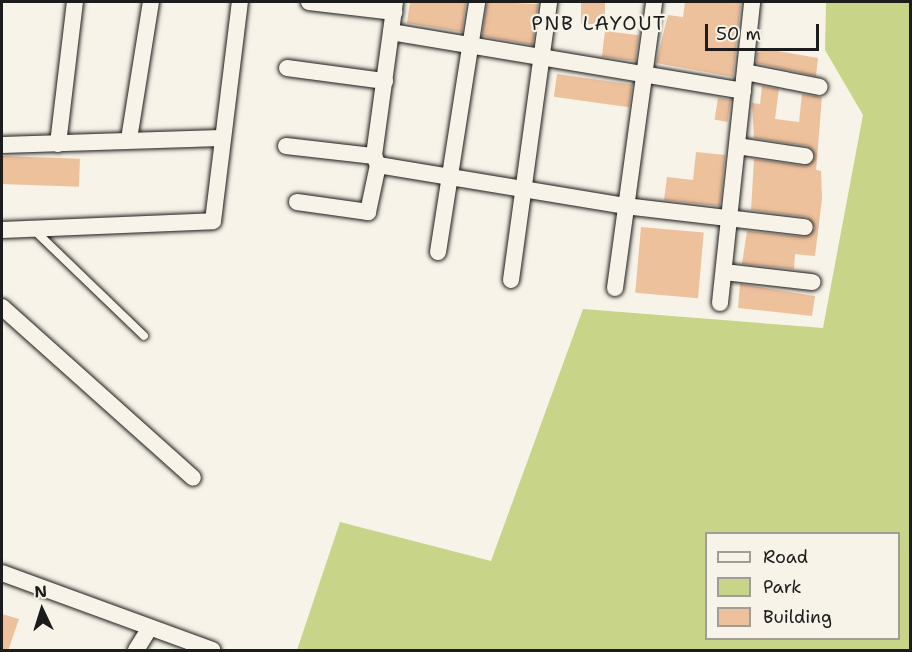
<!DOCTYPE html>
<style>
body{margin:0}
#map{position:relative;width:912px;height:652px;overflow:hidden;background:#f7f3e8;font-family:"Shantell Sans",sans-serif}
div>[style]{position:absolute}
.green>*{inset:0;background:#c8d487}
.building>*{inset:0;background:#eec19d;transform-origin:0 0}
.roads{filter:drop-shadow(0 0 2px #1c1c1c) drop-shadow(0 0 2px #1c1c1c)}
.service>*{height:8px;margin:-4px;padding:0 4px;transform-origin:4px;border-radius:4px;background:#f7f3e8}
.minor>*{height:16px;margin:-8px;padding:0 8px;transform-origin:8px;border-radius:8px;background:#f7f3e8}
span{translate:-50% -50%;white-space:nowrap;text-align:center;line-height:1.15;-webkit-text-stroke:4.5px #f7f3e8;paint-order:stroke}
.neighbourhood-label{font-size:20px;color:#1c1c1c;letter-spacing:1.5px}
.frame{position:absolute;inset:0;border:3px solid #1c1c1c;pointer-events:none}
.legend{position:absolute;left:705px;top:532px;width:195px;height:108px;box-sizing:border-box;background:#f7f3e8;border:2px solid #9f9d96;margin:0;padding:8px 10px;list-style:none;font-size:18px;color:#1c1c1c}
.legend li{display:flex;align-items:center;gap:12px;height:30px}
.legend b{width:30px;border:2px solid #9f9d96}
.north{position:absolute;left:12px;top:580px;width:60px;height:60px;-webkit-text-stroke:4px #f7f3e8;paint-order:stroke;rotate:356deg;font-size:16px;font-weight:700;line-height:24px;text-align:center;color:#1c1c1c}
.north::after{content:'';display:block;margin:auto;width:21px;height:27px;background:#1c1c1c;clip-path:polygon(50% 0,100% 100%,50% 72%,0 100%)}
.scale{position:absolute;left:705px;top:24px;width:114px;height:27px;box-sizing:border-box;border:3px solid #1c1c1c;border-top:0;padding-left:8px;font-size:18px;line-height:21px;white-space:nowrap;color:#1c1c1c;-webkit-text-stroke:4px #f7f3e8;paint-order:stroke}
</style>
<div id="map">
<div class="green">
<div style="clip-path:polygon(evenodd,826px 2px,910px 2px,910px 650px,297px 650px,340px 522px,491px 561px,583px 309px,823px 328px,863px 115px,825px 50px,826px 2px,706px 534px,898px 534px,898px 638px,706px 638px,706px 534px)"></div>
</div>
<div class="building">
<div style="clip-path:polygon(410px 2px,466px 2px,462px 32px,407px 23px)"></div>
<div style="clip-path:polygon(487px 2px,538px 4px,533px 45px,482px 36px)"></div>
<div style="left:581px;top:2px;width:24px;height:22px"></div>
<div style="clip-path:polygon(685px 2px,741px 2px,733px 77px,656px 63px,668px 15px,683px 17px)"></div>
<div style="left:605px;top:31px;width:34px;height:26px;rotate:7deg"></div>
<div style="clip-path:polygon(766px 49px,818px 58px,816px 76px,756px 63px,757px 53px)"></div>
<div style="left:557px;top:74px;width:76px;height:23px;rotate:8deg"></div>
<div style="clip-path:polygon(762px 86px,779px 89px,775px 119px,799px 122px,802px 94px,822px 97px,816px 170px,821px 171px,822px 199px,815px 256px,795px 254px,794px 269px,742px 264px,747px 231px,804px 237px,815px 228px,807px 217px,751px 210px,754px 159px,804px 166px,815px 157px,807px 146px,754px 138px,752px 103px,760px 104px)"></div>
<div style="left:718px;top:98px;width:13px;height:22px;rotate:9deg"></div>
<div style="clip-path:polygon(696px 152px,725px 155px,720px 206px,664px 200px,667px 177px,693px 180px)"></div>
<div style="left:2px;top:156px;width:78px;height:28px;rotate:2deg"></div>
<div style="left:641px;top:227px;width:63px;height:66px;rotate:5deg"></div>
<div style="clip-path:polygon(740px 284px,815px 296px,812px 316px,738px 308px)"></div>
<div style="clip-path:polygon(2px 614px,19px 619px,8px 651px,2px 651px)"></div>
</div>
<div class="roads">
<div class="service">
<div style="left:33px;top:229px;width:154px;rotate:43.9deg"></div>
</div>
<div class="minor">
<div style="left:309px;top:2px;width:86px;rotate:6.7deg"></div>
<div style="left:395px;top:2px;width:155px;rotate:97.8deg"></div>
<div style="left:374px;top:156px;width:10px;rotate:66deg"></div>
<div style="left:378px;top:165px;width:250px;rotate:9.4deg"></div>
<div style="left:625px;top:206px;width:181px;rotate:6.7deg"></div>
<div style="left:391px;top:32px;width:357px;rotate:9.5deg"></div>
<div style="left:287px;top:68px;width:99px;rotate:7.6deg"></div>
<div style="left:745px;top:72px;width:76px;rotate:11.3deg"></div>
<div style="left:129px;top:139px;width:139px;rotate:-80.9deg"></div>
<div style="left:58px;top:144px;width:143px;rotate:-83.2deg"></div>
<div style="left:2px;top:145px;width:219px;rotate:-1.8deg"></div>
<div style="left:286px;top:146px;width:89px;rotate:6.5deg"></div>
<div style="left:737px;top:146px;width:69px;rotate:8.4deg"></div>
<div style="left:297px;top:202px;width:72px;rotate:8deg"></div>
<div style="left:368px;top:212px;width:48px;rotate:-78deg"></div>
<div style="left:2px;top:230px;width:211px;rotate:-2.4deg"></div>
<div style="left:213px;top:221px;width:221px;rotate:-83deg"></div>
<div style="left:438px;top:252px;width:253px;rotate:-81.1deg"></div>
<div style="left:724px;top:272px;width:89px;rotate:6.5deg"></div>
<div style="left:511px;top:280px;width:281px;rotate:-82.2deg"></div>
<div style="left:615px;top:288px;width:289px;rotate:-82.2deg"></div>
<div style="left:720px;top:303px;width:303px;rotate:-83.9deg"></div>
<div style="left:2px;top:307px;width:256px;rotate:41.8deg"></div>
<div style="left:2px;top:573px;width:224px;rotate:20.1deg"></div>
<div style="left:136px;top:650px;width:26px;rotate:-58deg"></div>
</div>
</div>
<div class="neighbourhood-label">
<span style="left:599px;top:23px">PNB LAYOUT</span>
</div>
<div class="frame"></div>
<ul class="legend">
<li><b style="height:8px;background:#f7f3e8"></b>Road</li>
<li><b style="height:16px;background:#c8d487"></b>Park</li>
<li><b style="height:16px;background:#eec19d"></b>Building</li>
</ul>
<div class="north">N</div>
<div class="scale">50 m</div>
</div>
